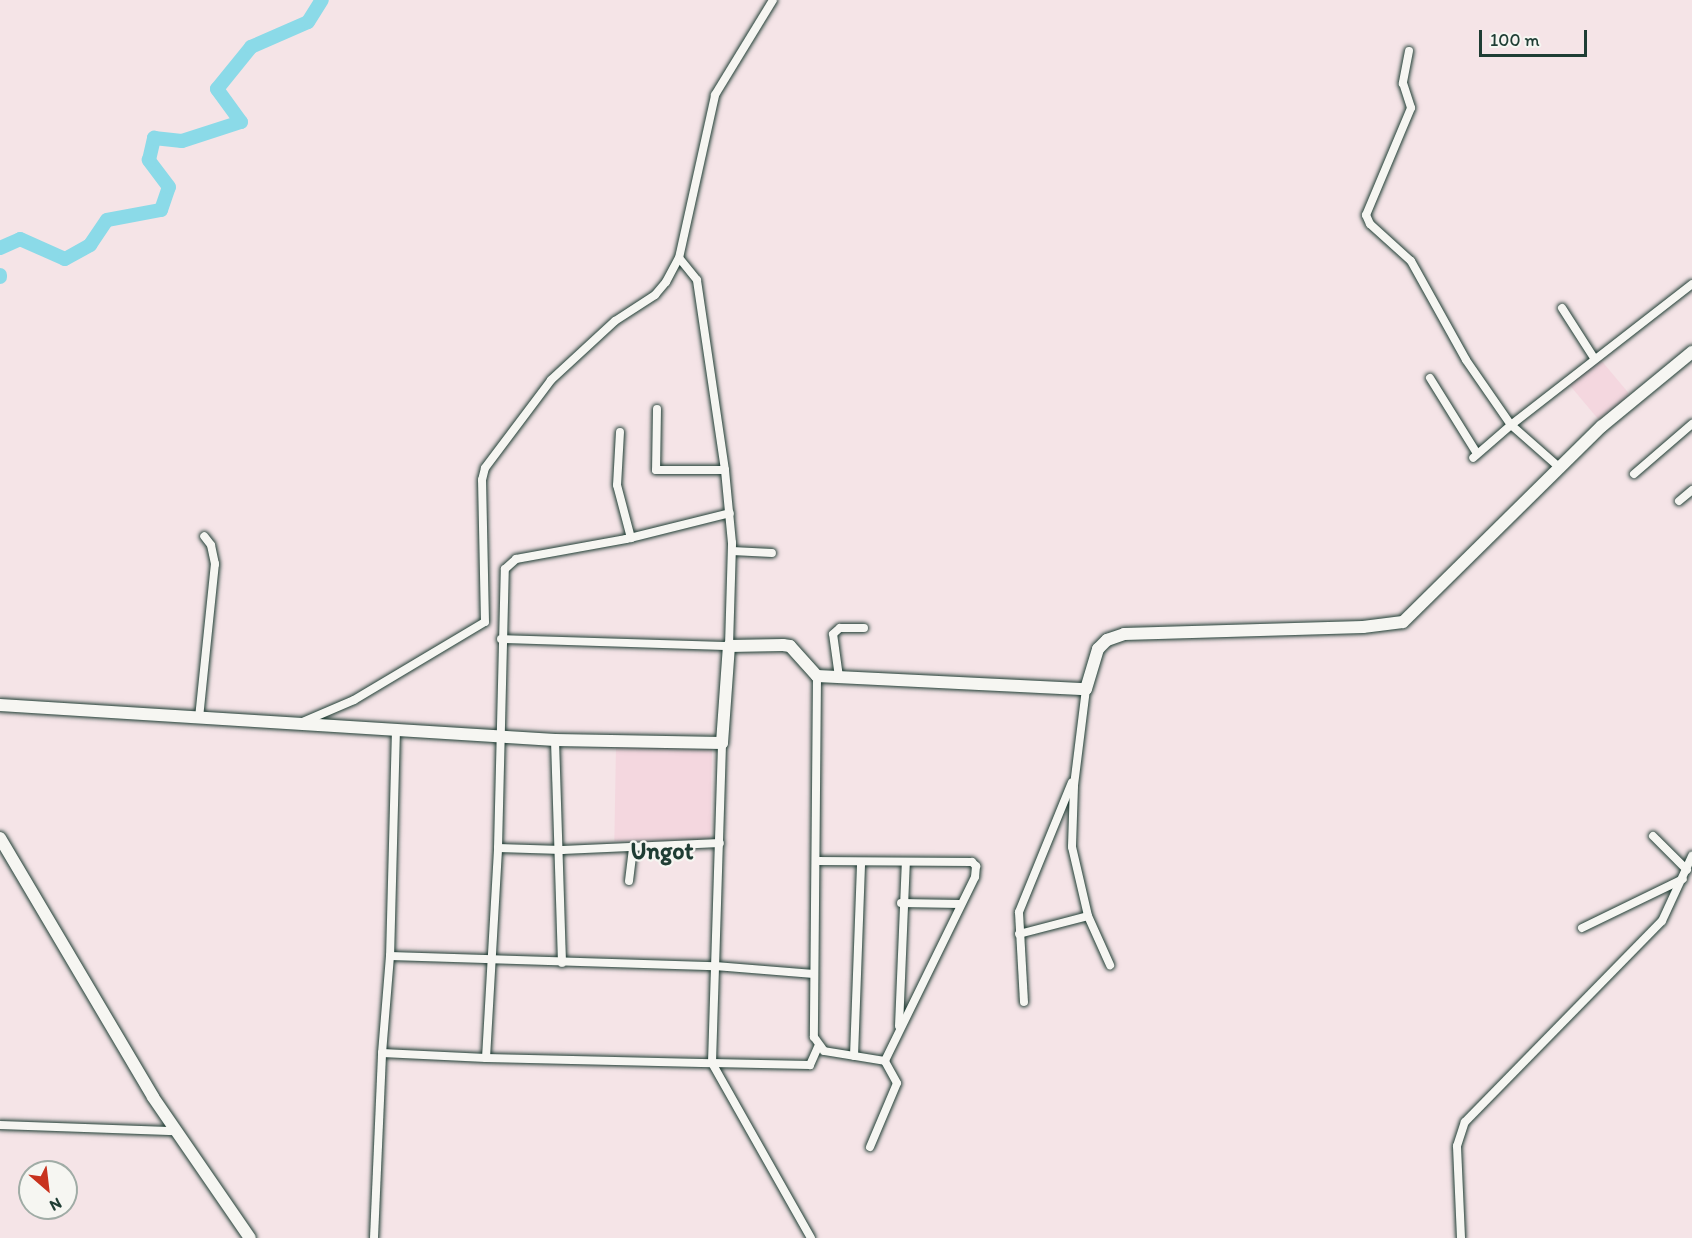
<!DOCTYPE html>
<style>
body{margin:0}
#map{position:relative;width:1692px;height:1238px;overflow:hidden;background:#f5e4e7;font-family:Itim,sans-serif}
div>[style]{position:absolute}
.built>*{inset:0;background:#f4d7df;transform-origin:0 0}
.river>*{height:14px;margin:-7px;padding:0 7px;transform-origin:7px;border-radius:7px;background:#8bdae8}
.roads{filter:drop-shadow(0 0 2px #1f3d34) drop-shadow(0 0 2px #1f3d34)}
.street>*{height:8px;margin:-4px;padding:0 4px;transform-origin:4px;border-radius:4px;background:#f6f6f2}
.secondary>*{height:12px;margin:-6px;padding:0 6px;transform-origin:6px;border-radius:6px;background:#f6f6f2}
span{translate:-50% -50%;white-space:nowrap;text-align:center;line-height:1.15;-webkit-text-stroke:4.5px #f6f6f2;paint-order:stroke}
.quarter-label{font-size:24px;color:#1f3d34;font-weight:700}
.north{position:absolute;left:18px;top:1160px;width:60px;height:60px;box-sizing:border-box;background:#f6f6f2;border:2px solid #a0aca6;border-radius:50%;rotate:152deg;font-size:16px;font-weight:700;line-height:24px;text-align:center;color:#1f3d34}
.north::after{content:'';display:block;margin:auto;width:21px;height:27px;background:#c8321e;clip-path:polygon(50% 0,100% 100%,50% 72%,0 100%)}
.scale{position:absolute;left:1479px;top:30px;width:108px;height:27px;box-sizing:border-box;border:3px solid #1f3d34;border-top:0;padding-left:8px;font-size:18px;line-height:21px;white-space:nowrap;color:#1f3d34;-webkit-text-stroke:4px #f6f6f2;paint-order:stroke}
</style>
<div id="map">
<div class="built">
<div style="left:1600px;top:359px;width:47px;height:40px;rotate:50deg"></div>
<div style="left:616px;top:745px;width:96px;height:96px;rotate:1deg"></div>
</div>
<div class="river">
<div style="left:0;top:248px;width:22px;rotate:-24deg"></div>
<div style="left:20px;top:239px;width:49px;rotate:24deg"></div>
<div style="left:65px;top:259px;width:29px;rotate:-29deg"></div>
<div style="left:90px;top:245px;width:30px;rotate:-56deg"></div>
<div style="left:107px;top:220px;width:55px;rotate:-10.5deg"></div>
<div style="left:161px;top:210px;width:24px;rotate:-71deg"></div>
<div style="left:169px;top:187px;width:34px;rotate:-127deg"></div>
<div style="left:149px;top:160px;width:23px;rotate:-77deg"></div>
<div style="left:154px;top:138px;width:28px;rotate:6deg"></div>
<div style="left:182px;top:141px;width:62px;rotate:-17.9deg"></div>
<div style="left:241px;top:122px;width:41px;rotate:-126deg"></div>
<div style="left:217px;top:89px;width:54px;rotate:-51deg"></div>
<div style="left:251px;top:47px;width:62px;rotate:-23.7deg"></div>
<div style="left:308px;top:22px;width:26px;rotate:-58deg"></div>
<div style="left:0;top:275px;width:2px;rotate:90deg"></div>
</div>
<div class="roads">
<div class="street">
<div style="left:1409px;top:51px;width:33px;rotate:101deg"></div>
<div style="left:1403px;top:83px;width:26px;rotate:72deg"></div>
<div style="left:1411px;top:108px;width:116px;rotate:112.8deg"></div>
<div style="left:1366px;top:215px;width:10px;rotate:66deg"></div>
<div style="left:1370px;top:224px;width:55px;rotate:42.1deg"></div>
<div style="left:1411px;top:261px;width:113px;rotate:60.9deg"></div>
<div style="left:1466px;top:360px;width:79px;rotate:55.3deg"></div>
<div style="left:1511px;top:425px;width:50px;rotate:139deg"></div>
<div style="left:1562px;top:308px;width:59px;rotate:57.4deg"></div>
<div style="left:1430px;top:378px;width:87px;rotate:58.1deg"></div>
<div style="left:657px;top:409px;width:61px;rotate:90.9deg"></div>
<div style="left:656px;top:470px;width:69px"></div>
<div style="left:620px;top:432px;width:53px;rotate:93.2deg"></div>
<div style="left:617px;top:485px;width:55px;rotate:75.2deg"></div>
<div style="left:1560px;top:468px;width:65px;rotate:-138.7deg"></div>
<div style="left:1511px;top:425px;width:229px;rotate:-37.9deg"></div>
<div style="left:1634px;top:474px;width:77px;rotate:-40.8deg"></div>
<div style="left:1679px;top:501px;width:17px;rotate:-40deg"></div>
<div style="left:732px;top:551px;width:40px;rotate:2.9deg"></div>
<div style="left:501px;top:639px;width:228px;rotate:1.8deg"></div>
<div style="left:729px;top:646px;width:103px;rotate:-88.3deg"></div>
<div style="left:732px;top:543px;width:73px;rotate:-95.5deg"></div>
<div style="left:725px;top:470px;width:192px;rotate:-98.4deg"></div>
<div style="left:697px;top:280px;width:28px;rotate:-129deg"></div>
<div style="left:817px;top:676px;width:361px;rotate:90.5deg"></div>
<div style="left:814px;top:1037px;width:17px;rotate:54deg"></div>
<div style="left:824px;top:1051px;width:62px;rotate:9.3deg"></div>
<div style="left:839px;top:677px;width:43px;rotate:-97.9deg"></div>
<div style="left:833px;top:634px;width:9px;rotate:-41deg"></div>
<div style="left:840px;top:628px;width:24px"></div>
<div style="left:1086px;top:689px;width:98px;rotate:97.1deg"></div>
<div style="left:1074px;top:786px;width:61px;rotate:91.9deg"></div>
<div style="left:1072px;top:847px;width:71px;rotate:76.9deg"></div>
<div style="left:1088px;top:916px;width:54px;rotate:65.8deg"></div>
<div style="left:199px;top:718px;width:155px;rotate:-84.1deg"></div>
<div style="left:215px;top:564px;width:19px;rotate:-102deg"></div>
<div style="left:211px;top:545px;width:11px;rotate:-128deg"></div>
<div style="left:298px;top:724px;width:61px;rotate:-23.2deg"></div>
<div style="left:354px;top:700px;width:152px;rotate:-30.8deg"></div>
<div style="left:485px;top:622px;width:142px;rotate:-91.2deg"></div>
<div style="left:482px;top:480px;width:12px;rotate:-76deg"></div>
<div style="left:485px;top:468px;width:110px;rotate:-53.1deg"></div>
<div style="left:551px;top:380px;width:87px;rotate:-42.7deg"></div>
<div style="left:615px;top:321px;width:48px;rotate:-33deg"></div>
<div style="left:655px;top:295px;width:17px;rotate:-50deg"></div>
<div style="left:666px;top:282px;width:27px;rotate:-62deg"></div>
<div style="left:679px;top:258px;width:167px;rotate:-77.5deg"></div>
<div style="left:715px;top:95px;width:111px;rotate:-58.6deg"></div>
<div style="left:396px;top:729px;width:227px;rotate:91.5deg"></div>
<div style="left:390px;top:956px;width:97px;rotate:94.7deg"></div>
<div style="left:382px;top:1053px;width:104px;rotate:2.8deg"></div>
<div style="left:486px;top:1058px;width:226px;rotate:1.3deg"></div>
<div style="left:712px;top:1063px;width:320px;rotate:-88.2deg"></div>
<div style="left:555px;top:740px;width:223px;rotate:88.2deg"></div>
<div style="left:1653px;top:836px;width:48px;rotate:45deg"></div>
<div style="left:498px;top:848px;width:64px;rotate:1.8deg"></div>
<div style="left:562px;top:850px;width:158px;rotate:-2.5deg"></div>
<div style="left:816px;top:861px;width:156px;rotate:0.4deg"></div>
<div style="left:972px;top:862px;width:6px;rotate:45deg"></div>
<div style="left:976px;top:866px;width:11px;rotate:95deg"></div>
<div style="left:975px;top:877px;width:205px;rotate:116.1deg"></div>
<div style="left:629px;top:881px;width:34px;rotate:-83deg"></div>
<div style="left:901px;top:903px;width:59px;rotate:1deg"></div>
<div style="left:1582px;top:928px;width:112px;rotate:-25.9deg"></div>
<div style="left:1019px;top:934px;width:71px;rotate:-14.6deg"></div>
<div style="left:390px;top:956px;width:325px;rotate:1.8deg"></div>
<div style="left:715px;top:966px;width:99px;rotate:4.6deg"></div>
<div style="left:1024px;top:1002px;width:90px;rotate:-93.2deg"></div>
<div style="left:1019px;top:912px;width:140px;rotate:-67.8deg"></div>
<div style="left:899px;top:1026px;width:164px;rotate:-87.6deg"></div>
<div style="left:854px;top:1056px;width:194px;rotate:-87.9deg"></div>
<div style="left:486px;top:1058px;width:210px;rotate:-86.7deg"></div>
<div style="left:498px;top:848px;width:279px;rotate:-88.6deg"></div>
<div style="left:505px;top:569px;width:15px;rotate:-42deg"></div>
<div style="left:516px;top:559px;width:112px;rotate:-10.3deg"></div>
<div style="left:626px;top:539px;width:107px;rotate:-14deg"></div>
<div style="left:712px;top:1063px;width:201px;rotate:60.5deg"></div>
<div style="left:712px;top:1063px;width:98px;rotate:1.2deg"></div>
<div style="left:810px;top:1065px;width:20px;rotate:-66deg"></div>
<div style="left:0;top:1125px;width:176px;rotate:2deg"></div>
<div style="left:870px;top:1147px;width:69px;rotate:-67.1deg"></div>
<div style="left:897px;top:1083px;width:25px;rotate:-119deg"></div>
<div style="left:374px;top:1238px;width:185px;rotate:-87.5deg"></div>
<div style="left:1461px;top:1238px;width:92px;rotate:-92.5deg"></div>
<div style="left:1457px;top:1146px;width:25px;rotate:-72deg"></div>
<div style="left:1465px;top:1122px;width:281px;rotate:-45.6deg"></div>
<div style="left:1662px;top:921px;width:72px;rotate:-65.2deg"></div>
</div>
<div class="secondary">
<div style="left:0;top:705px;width:556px;rotate:3.61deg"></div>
<div style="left:555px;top:740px;width:167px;rotate:1deg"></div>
<div style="left:722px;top:743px;width:97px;rotate:-85.9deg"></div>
<div style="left:729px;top:646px;width:54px;rotate:-1.1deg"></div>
<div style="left:783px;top:645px;width:7px;rotate:8deg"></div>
<div style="left:790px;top:646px;width:40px;rotate:48deg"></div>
<div style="left:817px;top:676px;width:269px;rotate:2.8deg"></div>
<div style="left:1086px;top:689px;width:42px;rotate:-73.3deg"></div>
<div style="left:1098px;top:649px;width:13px;rotate:-45deg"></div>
<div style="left:1107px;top:640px;width:18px;rotate:-19deg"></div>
<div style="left:1124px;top:634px;width:239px;rotate:-1.7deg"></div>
<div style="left:1363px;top:627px;width:40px;rotate:-7.1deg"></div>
<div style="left:1403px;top:622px;width:279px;rotate:-44.6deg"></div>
<div style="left:1602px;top:426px;width:117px;rotate:-39.4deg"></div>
<div style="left:0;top:838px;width:301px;rotate:59.4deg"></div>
<div style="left:153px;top:1097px;width:171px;rotate:55.5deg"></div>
</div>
</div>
<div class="quarter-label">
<span style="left:662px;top:851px">Ungot</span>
</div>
<div class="north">N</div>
<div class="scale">100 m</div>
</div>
